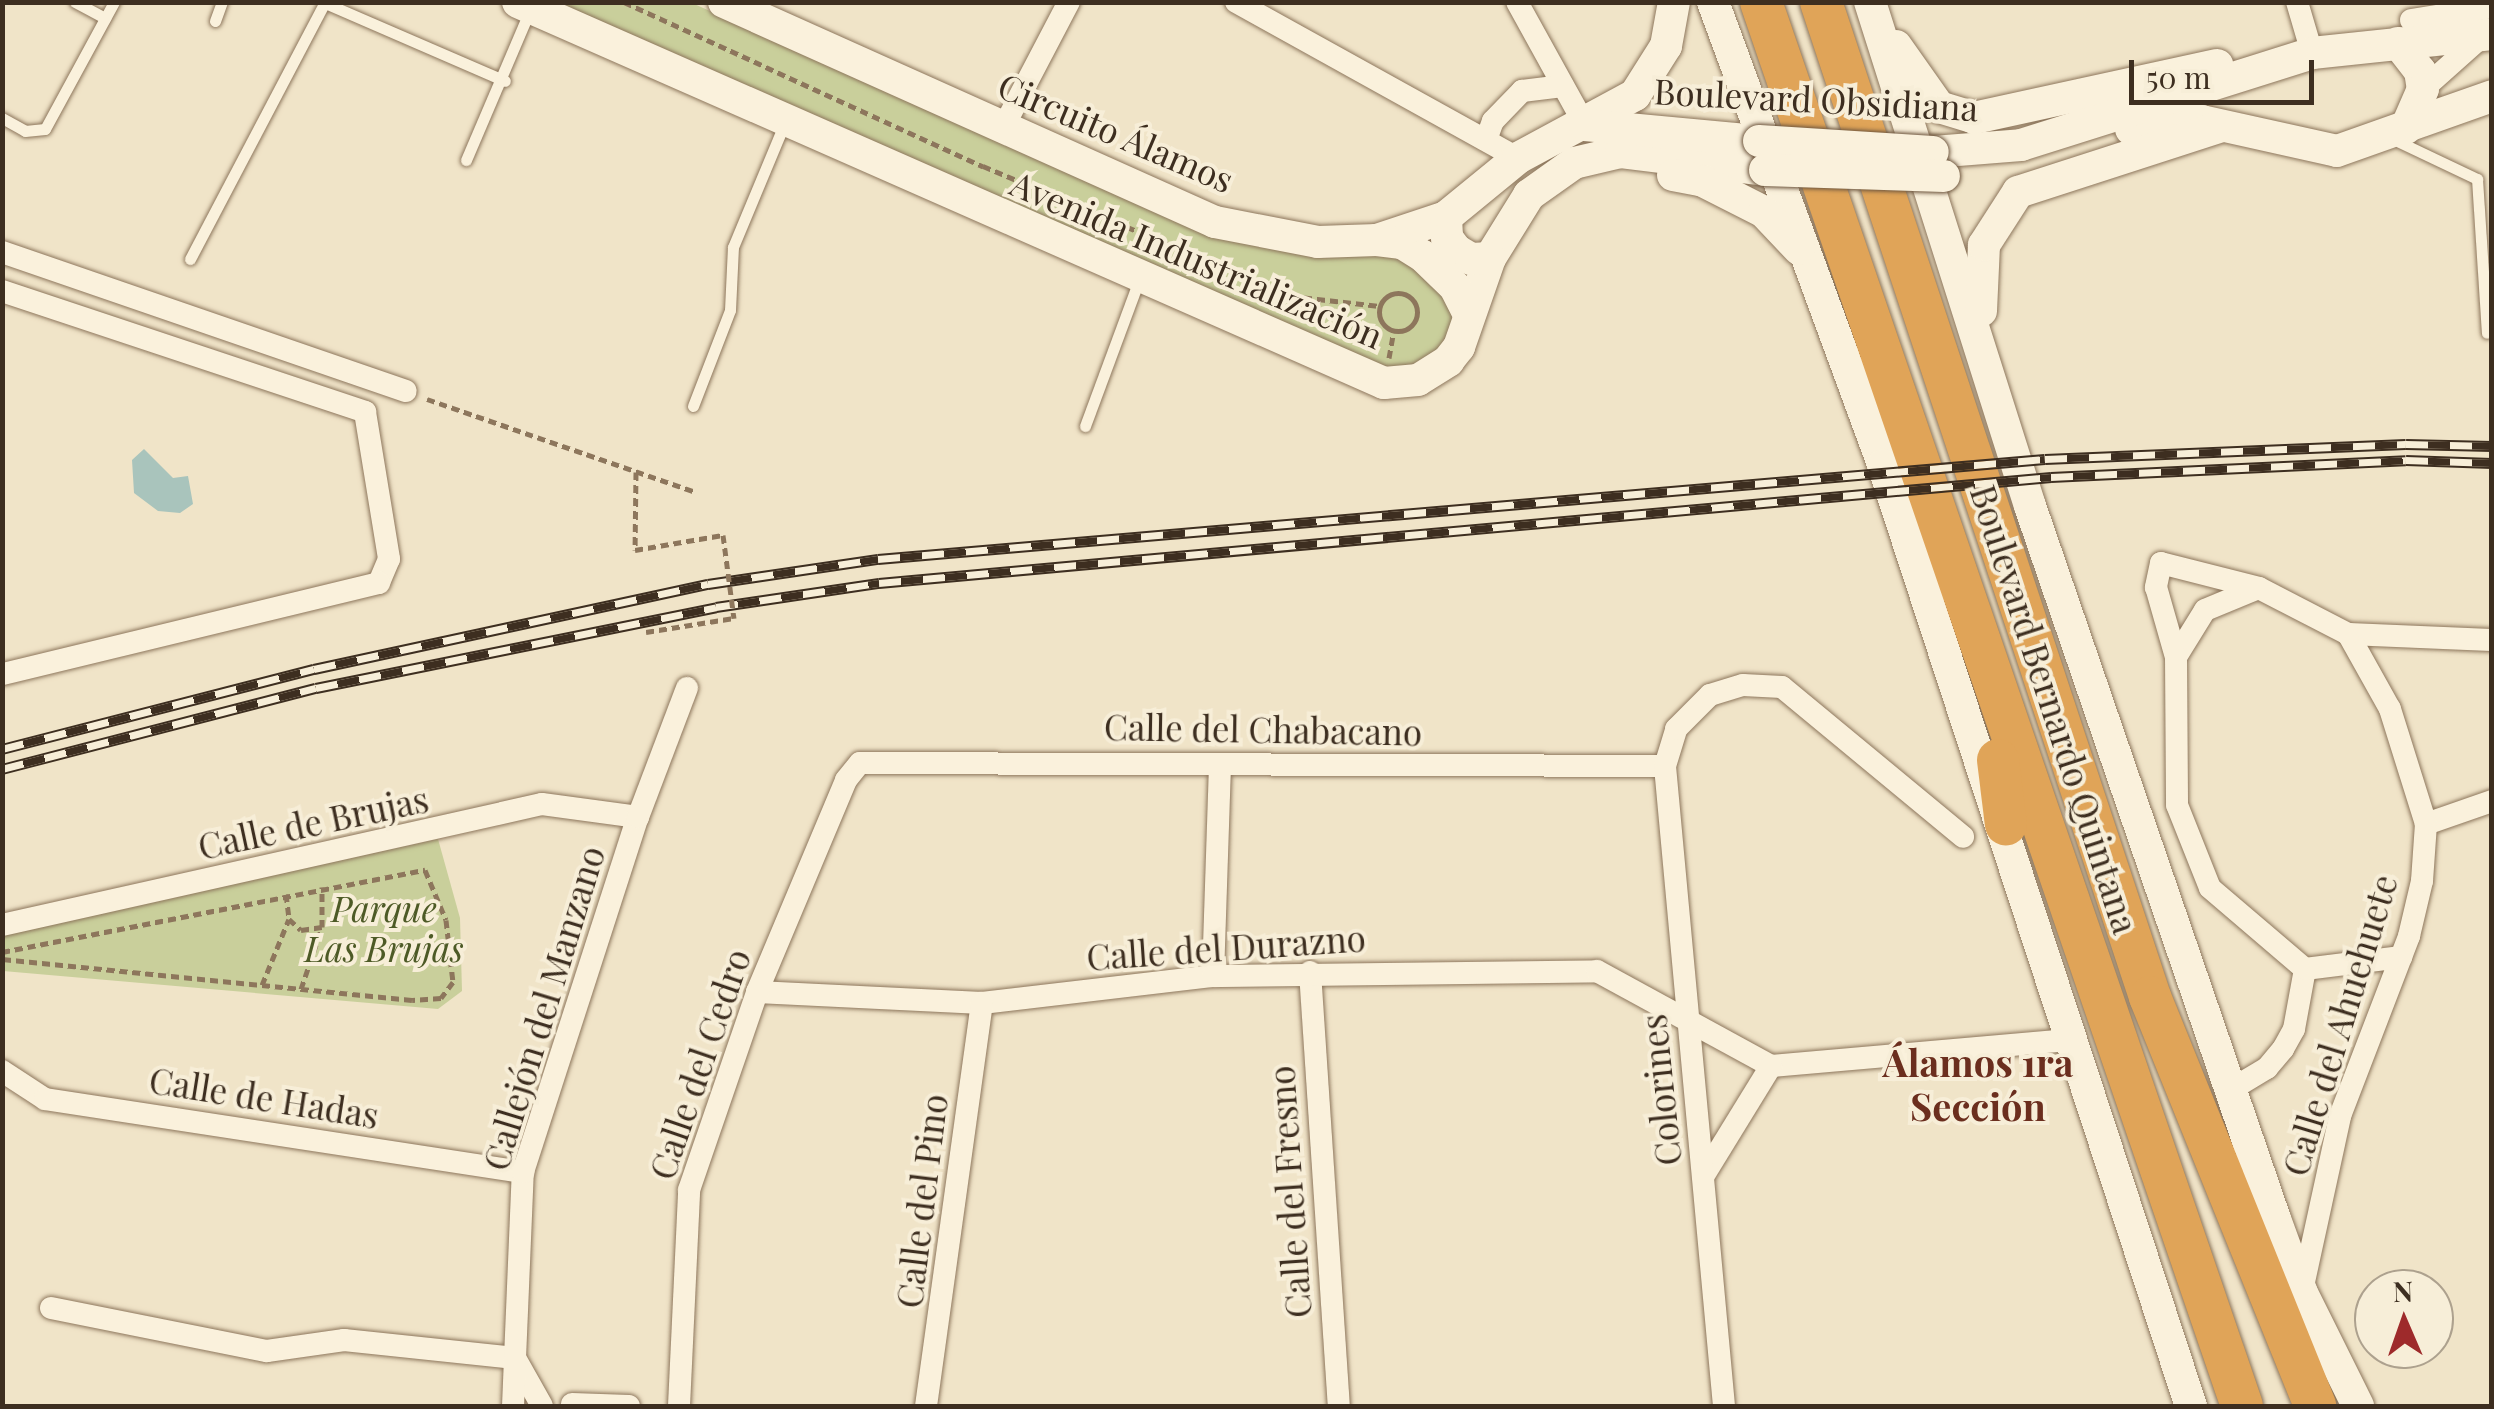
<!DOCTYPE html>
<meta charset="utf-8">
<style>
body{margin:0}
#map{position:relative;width:2494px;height:1409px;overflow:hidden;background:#f0e4c8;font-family:"Playfair Display",serif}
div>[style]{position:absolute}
.green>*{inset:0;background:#c9cf9b}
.water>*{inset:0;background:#a9c4bc}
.path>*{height:5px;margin-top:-2.5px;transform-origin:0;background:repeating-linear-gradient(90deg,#8d765c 0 8px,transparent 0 13px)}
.path>.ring{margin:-2.5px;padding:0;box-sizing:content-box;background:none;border:5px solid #8d765c;border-radius:50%}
.roads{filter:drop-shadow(0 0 2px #8d765c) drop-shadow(0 0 2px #8d765c)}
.lane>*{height:11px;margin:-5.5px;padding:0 5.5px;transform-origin:5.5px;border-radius:5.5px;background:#faf1dc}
.street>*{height:22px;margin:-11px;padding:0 11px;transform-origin:11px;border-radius:11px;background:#faf1dc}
.secondary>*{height:32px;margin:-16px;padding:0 16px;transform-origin:16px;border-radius:16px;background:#faf1dc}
.highway>*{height:42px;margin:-21px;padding:0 21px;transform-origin:21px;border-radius:21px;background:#e0a458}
.rail>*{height:11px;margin-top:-5.5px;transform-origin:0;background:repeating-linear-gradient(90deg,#f7eed8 0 22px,#3d2e20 0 44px);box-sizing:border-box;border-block:2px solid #3d2e20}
.path-bridge>*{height:5px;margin-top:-2.5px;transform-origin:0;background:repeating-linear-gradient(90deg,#8d765c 0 8px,transparent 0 13px)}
.bridges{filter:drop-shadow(0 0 2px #6f573f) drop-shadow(0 0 2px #6f573f)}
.secondary-bridge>*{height:32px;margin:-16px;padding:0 16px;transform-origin:16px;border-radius:16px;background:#faf1dc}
span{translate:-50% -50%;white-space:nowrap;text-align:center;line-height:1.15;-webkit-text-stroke:8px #f7eed8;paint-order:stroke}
.street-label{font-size:35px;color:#3d2e20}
.park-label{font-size:35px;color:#4d5a26;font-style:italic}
.neighbourhood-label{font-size:38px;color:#6b2e1e;font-weight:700}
.frame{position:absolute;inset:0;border:5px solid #3d2e20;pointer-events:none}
.north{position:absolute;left:2354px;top:1269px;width:100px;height:100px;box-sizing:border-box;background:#f7eed8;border:2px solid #ada18e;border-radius:50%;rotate:358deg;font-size:28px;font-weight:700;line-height:40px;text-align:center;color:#3d2e20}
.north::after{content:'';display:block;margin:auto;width:35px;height:45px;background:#9e2a2b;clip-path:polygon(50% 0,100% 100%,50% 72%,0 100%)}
.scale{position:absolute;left:2129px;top:60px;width:185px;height:45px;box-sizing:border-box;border:5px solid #3d2e20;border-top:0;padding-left:12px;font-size:30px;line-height:35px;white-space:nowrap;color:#3d2e20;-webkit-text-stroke:8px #f7eed8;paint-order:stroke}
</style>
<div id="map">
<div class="green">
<div style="clip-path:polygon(555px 3px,692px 3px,1207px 234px,1383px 253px,1441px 272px,1454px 322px,1447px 340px,1428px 361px,1392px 371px)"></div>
<div style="clip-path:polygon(438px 839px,460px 918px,462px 991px,438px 1009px,3px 971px,2px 934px)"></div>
</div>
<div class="water">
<div style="clip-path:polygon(144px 449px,173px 478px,188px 476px,193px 504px,180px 513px,158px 511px,134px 493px,132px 460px)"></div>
</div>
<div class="path">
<div style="left:624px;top:2px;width:395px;rotate:24.6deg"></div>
<div style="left:983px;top:166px;width:334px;rotate:22.9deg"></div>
<div style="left:1291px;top:296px;width:89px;rotate:6.5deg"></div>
<div class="ring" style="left:1379px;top:293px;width:33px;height:33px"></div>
<div style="left:1389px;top:358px;width:27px;rotate:-80deg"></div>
<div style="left:427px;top:399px;width:284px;rotate:19.1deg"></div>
<div style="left:636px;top:472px;width:78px;rotate:90.7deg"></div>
<div style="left:635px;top:550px;width:89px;rotate:-9.7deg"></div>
<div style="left:646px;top:632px;width:89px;rotate:-9deg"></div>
<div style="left:286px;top:894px;width:25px;rotate:83deg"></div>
<div style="left:289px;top:919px;width:16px;rotate:43deg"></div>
<div style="left:301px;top:930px;width:21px;rotate:-8deg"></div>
<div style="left:322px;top:927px;width:40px;rotate:-90deg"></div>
<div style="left:2px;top:952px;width:431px;rotate:-11deg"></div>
<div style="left:425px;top:870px;width:54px;rotate:67.2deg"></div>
<div style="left:446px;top:920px;width:62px;rotate:83.6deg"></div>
<div style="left:453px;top:982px;width:20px;rotate:127deg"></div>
<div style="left:441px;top:998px;width:29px;rotate:176deg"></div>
<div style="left:412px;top:1000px;width:412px;rotate:-174.3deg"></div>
<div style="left:262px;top:985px;width:71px;rotate:-67.8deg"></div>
<div style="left:301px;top:989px;width:65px;rotate:-71.3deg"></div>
</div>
<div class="roads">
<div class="lane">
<div style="left:75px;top:2px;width:34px;rotate:28deg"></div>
<div style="left:325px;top:3px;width:196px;rotate:23.4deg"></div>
<div style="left:215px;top:21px;width:20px;rotate:-70deg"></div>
<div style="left:2px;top:118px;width:26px;rotate:29deg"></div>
<div style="left:25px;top:131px;width:20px;rotate:-6deg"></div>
<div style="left:45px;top:129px;width:145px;rotate:-61.5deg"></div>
<div style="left:2395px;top:140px;width:91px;rotate:25.4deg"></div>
<div style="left:2477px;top:179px;width:154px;rotate:86.3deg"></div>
<div style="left:466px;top:160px;width:161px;rotate:-66.9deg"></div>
<div style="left:190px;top:259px;width:290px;rotate:-62.3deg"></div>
<div style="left:693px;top:406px;width:103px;rotate:-68.9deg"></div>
<div style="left:730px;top:310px;width:63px;rotate:-87.3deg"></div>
<div style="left:733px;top:247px;width:135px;rotate:-67.4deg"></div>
<div style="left:1085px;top:426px;width:156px;rotate:-69.7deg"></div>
</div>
<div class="street">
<div style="left:1236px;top:2px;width:322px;rotate:29deg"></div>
<div style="left:1517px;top:2px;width:141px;rotate:61.1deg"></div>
<div style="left:2297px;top:2px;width:53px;rotate:73.6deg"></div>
<div style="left:2411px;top:20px;width:82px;rotate:-9.1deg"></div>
<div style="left:2423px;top:89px;width:86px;rotate:-41.7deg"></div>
<div style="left:1003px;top:128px;width:142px;rotate:-62.4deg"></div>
<div style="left:1486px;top:140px;width:20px;rotate:-70deg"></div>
<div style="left:1493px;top:121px;width:42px;rotate:-46deg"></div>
<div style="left:1522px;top:91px;width:41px;rotate:-7deg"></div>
<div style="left:2px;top:252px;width:427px;rotate:19deg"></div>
<div style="left:2px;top:291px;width:383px;rotate:18.4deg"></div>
<div style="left:365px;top:412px;width:149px;rotate:80.7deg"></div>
<div style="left:389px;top:559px;width:26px;rotate:113deg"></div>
<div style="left:379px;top:583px;width:388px;rotate:166.4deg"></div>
<div style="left:2348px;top:634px;width:144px;rotate:2.4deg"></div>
<div style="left:2176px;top:657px;width:55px;rotate:-58.3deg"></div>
<div style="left:2205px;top:610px;width:55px;rotate:-22.4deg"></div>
<div style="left:2426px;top:824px;width:70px;rotate:-19.2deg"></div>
<div style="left:2px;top:925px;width:553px;rotate:-12.63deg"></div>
<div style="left:542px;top:804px;width:97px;rotate:7.7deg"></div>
<div style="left:1310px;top:972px;width:435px;rotate:86.2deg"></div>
<div style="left:1213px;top:976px;width:212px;rotate:-88.1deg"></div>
<div style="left:757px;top:992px;width:225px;rotate:2.8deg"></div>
<div style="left:982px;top:1003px;width:233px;rotate:-6.7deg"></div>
<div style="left:1213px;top:976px;width:384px;rotate:-0.7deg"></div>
<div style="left:1597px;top:971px;width:198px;rotate:28.6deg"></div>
<div style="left:1771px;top:1066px;width:299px;rotate:-5deg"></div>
<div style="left:2px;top:1071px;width:51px;rotate:33.1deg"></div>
<div style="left:45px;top:1099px;width:484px;rotate:8.7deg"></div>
<div style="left:2232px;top:1089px;width:41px;rotate:-31deg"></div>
<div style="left:2267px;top:1068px;width:25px;rotate:-50deg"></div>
<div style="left:2283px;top:1049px;width:23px;rotate:-61deg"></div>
<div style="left:2294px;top:1029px;width:61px;rotate:-79.6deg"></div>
<div style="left:1704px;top:1175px;width:128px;rotate:-58.4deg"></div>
<div style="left:2302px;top:1291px;width:179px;rotate:-77.7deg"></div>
<div style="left:2340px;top:1116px;width:193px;rotate:-69deg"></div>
<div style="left:2409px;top:936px;width:57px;rotate:-76.7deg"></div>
<div style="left:2422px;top:881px;width:57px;rotate:-86deg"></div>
<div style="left:2426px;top:824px;width:121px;rotate:-107.4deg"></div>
<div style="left:2390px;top:709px;width:86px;rotate:-119.2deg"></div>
<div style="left:2348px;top:634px;width:100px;rotate:-152.7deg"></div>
<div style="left:2259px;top:588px;width:101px;rotate:-165.7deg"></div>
<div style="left:2161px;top:563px;width:25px;rotate:102deg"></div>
<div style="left:2156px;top:587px;width:73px;rotate:74.1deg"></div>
<div style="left:2176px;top:657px;width:148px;rotate:89.6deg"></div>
<div style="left:2177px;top:805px;width:89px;rotate:68.3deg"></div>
<div style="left:2210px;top:888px;width:125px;rotate:40.5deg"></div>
<div style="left:2305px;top:969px;width:97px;rotate:-7.1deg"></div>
<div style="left:51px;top:1308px;width:220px;rotate:11.3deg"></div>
<div style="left:267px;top:1351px;width:78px;rotate:-8.1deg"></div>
<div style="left:344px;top:1340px;width:172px;rotate:6deg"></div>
<div style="left:515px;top:1358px;width:55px;rotate:60.6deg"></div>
<div style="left:572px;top:1404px;width:57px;rotate:2deg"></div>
<div style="left:513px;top:1406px;width:234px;rotate:-87.6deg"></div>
<div style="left:523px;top:1172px;width:373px;rotate:-72.1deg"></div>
<div style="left:638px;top:817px;width:138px;rotate:-69.2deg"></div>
<div style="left:679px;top:1406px;width:216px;rotate:-87.3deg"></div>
<div style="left:689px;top:1190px;width:209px;rotate:-71deg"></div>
<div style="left:757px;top:992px;width:230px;rotate:-67.2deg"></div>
<div style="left:846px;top:780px;width:22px;rotate:-51deg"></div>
<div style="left:860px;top:763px;width:805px;rotate:0.21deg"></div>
<div style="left:926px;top:1406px;width:407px;rotate:-82.1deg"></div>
<div style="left:1724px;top:1406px;width:643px;rotate:-95.27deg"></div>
<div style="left:1665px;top:766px;width:39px;rotate:-73deg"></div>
<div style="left:1676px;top:729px;width:48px;rotate:-45deg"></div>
<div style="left:1710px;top:695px;width:34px;rotate:-17deg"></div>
<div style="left:1743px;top:685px;width:39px;rotate:3deg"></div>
<div style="left:1782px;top:687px;width:235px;rotate:39.6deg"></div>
</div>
<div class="secondary">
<div style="left:518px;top:2px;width:946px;rotate:23.75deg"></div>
<div style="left:1384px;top:383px;width:34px;rotate:-5deg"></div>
<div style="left:1418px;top:380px;width:36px;rotate:-32deg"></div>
<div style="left:1448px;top:361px;width:18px;rotate:-52deg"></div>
<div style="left:1459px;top:347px;width:94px;rotate:-70.8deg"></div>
<div style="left:1490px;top:258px;width:74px;rotate:-58.2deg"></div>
<div style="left:1529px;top:195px;width:55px;rotate:-35.4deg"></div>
<div style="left:1574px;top:163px;width:48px;rotate:-13.2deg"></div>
<div style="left:1621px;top:152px;width:145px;rotate:7.1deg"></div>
<div style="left:724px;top:2px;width:538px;rotate:24.14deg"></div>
<div style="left:1215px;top:222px;width:105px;rotate:11deg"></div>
<div style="left:1318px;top:242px;width:59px;rotate:-1.9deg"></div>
<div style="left:1377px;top:240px;width:73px;rotate:-18.4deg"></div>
<div style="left:1446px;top:217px;width:93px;rotate:-39.3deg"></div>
<div style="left:1518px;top:158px;width:133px;rotate:-28.3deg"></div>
<div style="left:1635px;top:95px;width:58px;rotate:-57.7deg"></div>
<div style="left:1666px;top:46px;width:45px;rotate:-79.7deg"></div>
<div style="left:1713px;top:2px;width:493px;rotate:69.8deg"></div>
<div style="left:1883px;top:465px;width:990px;rotate:71.88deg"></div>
<div style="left:1870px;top:2px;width:529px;rotate:72.39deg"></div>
<div style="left:2030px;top:506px;width:754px;rotate:71.04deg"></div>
<div style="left:2275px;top:1219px;width:79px;rotate:70deg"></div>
<div style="left:2302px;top:1293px;width:126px;rotate:63.6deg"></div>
<div style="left:2398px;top:43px;width:36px;rotate:52deg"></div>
<div style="left:2420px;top:71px;width:18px;rotate:81deg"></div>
<div style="left:2423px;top:89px;width:43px;rotate:113.6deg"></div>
<div style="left:1896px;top:46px;width:75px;rotate:54.8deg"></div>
<div style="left:1939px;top:107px;width:37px;rotate:17deg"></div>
<div style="left:1974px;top:118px;width:249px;rotate:-12.3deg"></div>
<div style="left:1585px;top:125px;width:175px;rotate:5.3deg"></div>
<div style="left:2131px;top:129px;width:24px;rotate:-19deg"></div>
<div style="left:2154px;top:121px;width:48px"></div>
<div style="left:2202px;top:121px;width:138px;rotate:12.5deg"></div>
<div style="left:2337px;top:151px;width:164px;rotate:-19.5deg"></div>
<div style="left:1933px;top:152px;width:88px;rotate:-4.5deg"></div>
<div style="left:2021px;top:145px;width:305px;rotate:-17.5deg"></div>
<div style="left:2312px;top:53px;width:181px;rotate:-6deg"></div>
<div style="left:1673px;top:175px;width:31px;rotate:11deg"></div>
<div style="left:1703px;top:181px;width:68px;rotate:26.9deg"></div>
<div style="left:1764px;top:212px;width:51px;rotate:46.6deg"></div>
<div style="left:1446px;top:217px;width:21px;rotate:87deg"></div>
<div style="left:1447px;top:238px;width:15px;rotate:53deg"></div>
<div style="left:1456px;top:250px;width:17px;rotate:31deg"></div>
<div style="left:1471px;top:259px;width:19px;rotate:-3deg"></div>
<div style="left:1377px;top:240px;width:25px;rotate:7deg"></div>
<div style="left:1402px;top:243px;width:25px;rotate:32deg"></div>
<div style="left:1423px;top:256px;width:45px;rotate:44.1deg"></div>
<div style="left:1455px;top:287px;width:31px;rotate:63deg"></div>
<div style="left:1981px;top:311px;width:66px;rotate:-87.4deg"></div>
<div style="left:1984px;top:245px;width:63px;rotate:-57.3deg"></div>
<div style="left:2018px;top:192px;width:211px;rotate:-17.9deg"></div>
</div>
<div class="highway">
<div style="left:1761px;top:2px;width:1484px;rotate:71.09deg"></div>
<div style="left:1821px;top:2px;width:1048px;rotate:71.7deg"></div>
<div style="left:2150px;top:997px;width:441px;rotate:68deg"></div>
<div style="left:1998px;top:760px;width:65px;rotate:83deg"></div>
</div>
</div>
<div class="rail">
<div style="left:2px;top:749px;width:322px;rotate:-14.4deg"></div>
<div style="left:314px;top:669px;width:403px;rotate:-12.2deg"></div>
<div style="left:708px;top:584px;width:172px;rotate:-8.4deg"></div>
<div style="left:878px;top:559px;width:1171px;rotate:-4.9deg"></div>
<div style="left:2045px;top:459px;width:361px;rotate:-2.4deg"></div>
<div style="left:2406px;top:444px;width:86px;rotate:1.3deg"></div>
<div style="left:2px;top:769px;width:324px;rotate:-14.5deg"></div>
<div style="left:316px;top:688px;width:408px;rotate:-11.4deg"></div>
<div style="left:716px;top:607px;width:165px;rotate:-8.4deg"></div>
<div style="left:879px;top:583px;width:1177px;rotate:-5.17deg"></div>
<div style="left:2051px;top:477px;width:355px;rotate:-2.7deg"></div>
<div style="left:2406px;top:460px;width:86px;rotate:2deg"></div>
</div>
<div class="path-bridge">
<div style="left:723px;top:535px;width:84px;rotate:82.5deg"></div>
</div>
<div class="bridges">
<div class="secondary-bridge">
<div style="left:1759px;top:141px;width:174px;rotate:3.6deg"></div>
<div style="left:1765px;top:170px;width:179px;rotate:1.9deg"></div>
</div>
</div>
<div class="street-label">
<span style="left:1816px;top:99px;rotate:3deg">Boulevard Obsidiana</span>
<span style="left:1116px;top:132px;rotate:23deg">Circuito Álamos</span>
<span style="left:1197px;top:259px;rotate:23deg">Avenida Industrialización</span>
<span style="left:2055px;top:709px;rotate:72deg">Boulevard Bernardo Quintana</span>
<span style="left:1263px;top:729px;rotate:1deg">Calle del Chabacano</span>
<span style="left:313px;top:822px;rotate:-12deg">Calle de Brujas</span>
<span style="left:1226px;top:947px;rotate:-4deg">Calle del Durazno</span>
<span style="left:543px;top:1008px;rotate:-73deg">Callejón del Manzano</span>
<span style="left:2339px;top:1025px;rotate:-73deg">Calle del Ahuehuete</span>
<span style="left:699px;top:1064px;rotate:-71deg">Calle del Cedro</span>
<span style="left:1660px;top:1090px;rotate:-96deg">Colorines</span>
<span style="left:264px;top:1097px;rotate:9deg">Calle de Hadas</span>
<span style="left:1289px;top:1192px;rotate:-94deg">Calle del Fresno</span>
<span style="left:921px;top:1201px;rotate:-83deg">Calle del Pino</span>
</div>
<div class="park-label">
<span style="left:384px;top:928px">Parque<br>Las Brujas</span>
</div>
<div class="neighbourhood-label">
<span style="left:1978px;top:1084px">Álamos 1ra<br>Sección</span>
</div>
<div class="frame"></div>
<div class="north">N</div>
<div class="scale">50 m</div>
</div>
